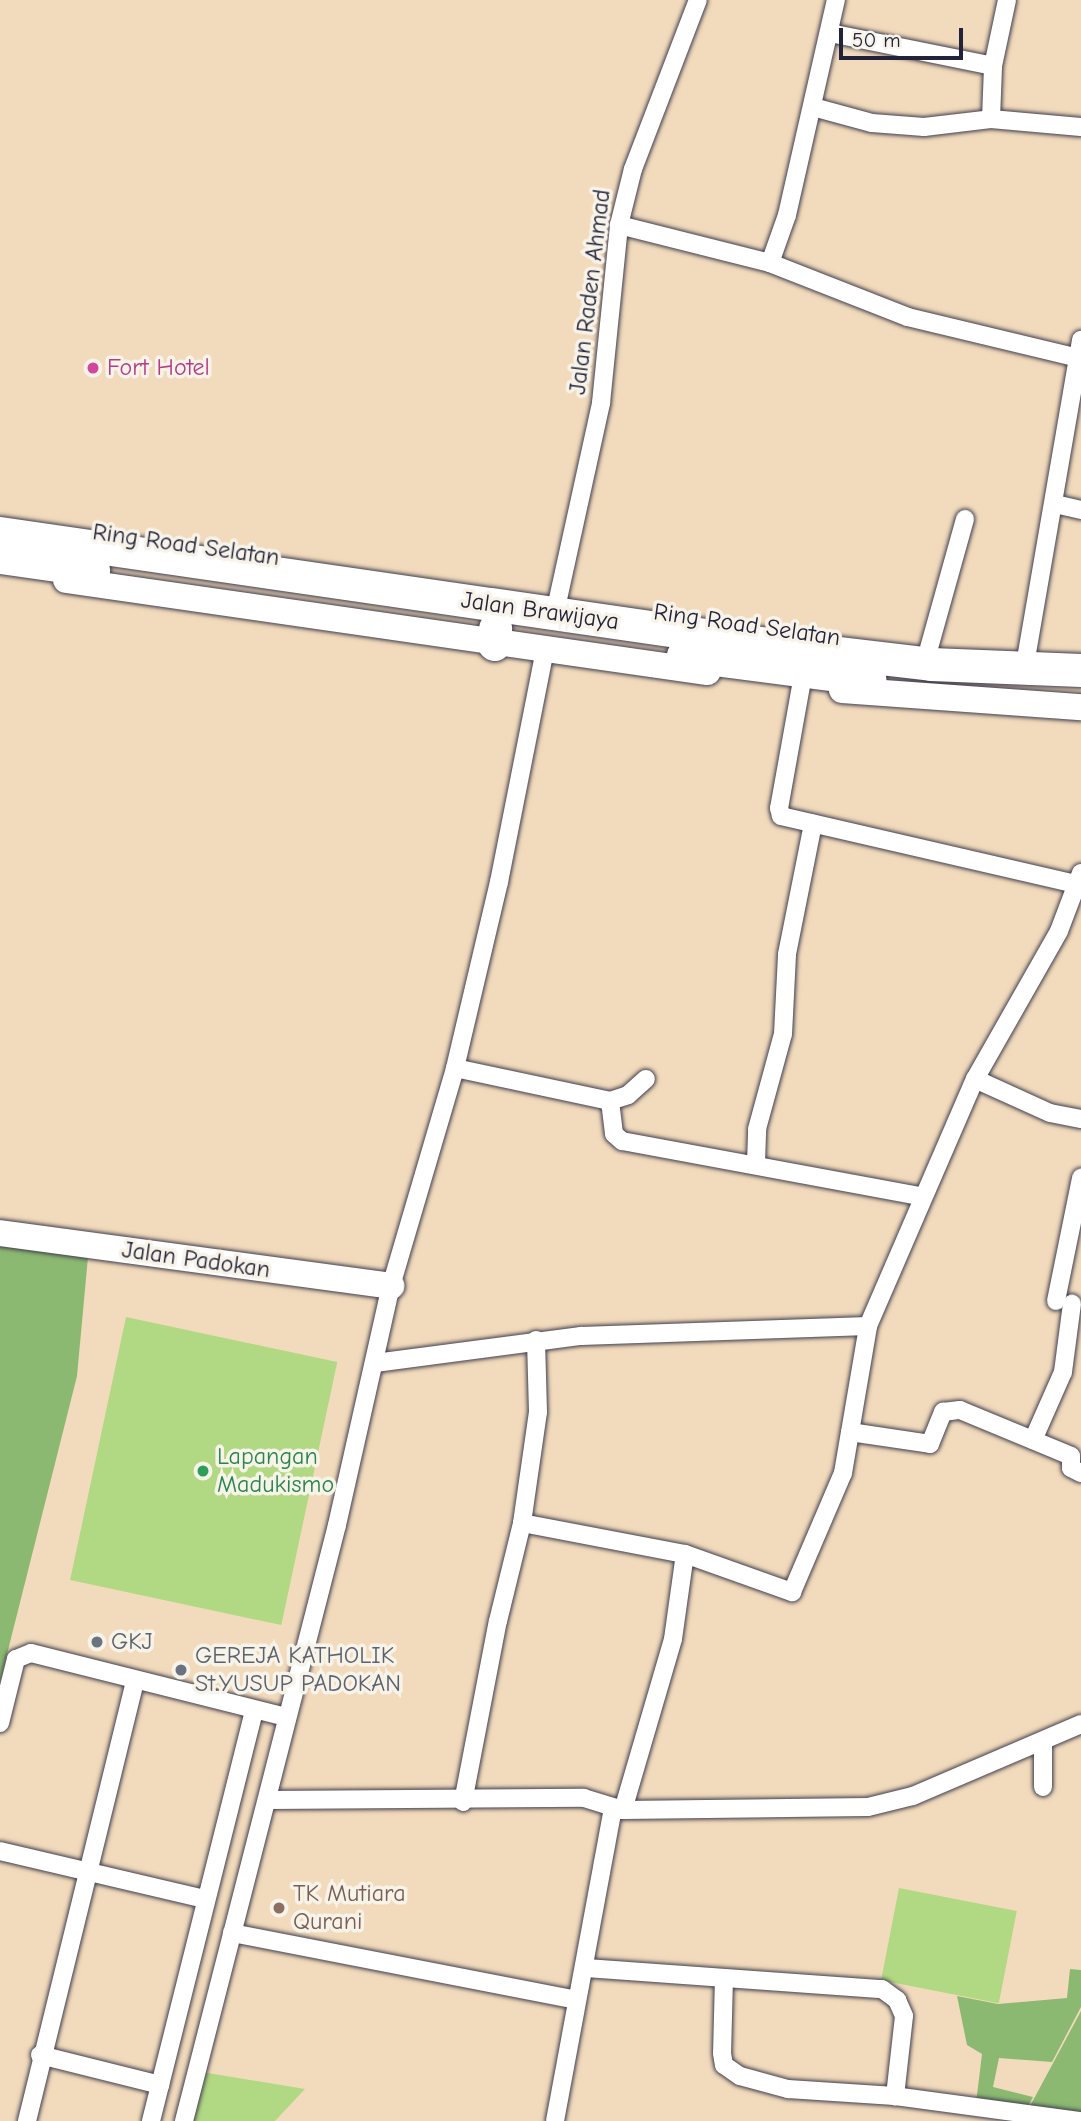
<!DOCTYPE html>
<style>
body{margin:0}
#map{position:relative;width:1081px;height:2121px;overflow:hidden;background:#f2dbbc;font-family:"Comic Neue",sans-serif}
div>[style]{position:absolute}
.green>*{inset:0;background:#b1d983;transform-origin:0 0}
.forest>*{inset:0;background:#8cb971}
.roads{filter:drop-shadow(0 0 2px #413e4e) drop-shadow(0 0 2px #413e4e)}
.street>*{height:18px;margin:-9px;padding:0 9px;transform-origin:9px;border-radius:9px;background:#fff}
.secondary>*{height:26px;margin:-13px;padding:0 13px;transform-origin:13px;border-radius:13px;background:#fff}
.highway>*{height:33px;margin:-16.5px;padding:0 16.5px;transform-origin:16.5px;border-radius:16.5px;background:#fff}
.dots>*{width:19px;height:19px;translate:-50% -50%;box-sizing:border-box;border:4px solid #f7f3e8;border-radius:50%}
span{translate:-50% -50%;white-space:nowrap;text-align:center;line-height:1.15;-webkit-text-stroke:7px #f7f3e8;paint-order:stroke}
.street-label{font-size:24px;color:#22223b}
.hotel-label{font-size:24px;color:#b23c85}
.left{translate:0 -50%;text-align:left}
.leisure-label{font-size:24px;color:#27864d}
.worship-label{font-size:24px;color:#5b616d}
.education-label{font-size:24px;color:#785e54}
.scale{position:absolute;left:839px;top:28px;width:124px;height:32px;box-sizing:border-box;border:4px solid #22223b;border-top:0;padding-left:9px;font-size:21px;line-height:24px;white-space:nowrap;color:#22223b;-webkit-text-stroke:5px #f7f3e8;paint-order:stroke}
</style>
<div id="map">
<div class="green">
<div style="left:126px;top:1317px;width:216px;height:269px;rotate:12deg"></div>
<div style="left:899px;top:1888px;width:120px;height:94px;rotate:11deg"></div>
<div style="clip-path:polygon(202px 2072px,305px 2089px,275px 2121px,189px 2121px)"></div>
</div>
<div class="forest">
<div style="clip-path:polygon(0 1246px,88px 1257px,77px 1376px,0 1682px)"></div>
<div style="clip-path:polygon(1070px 1969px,1081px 1970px,1081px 2007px,1052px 2062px,999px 2058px,993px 2087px,1033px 2097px,1027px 2108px,976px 2103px,982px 2054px,967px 2045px,957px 1996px,998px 2004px,1067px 1998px)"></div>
<div style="clip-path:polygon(1081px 2011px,1081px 2121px,1022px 2121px)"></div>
</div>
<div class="roads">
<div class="street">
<div style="left:830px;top:33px;width:166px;rotate:11.4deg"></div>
<div style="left:813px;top:107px;width:61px;rotate:15.2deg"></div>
<div style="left:872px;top:123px;width:52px;rotate:4.4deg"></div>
<div style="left:924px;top:127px;width:67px;rotate:-6.8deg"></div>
<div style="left:991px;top:119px;width:90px;rotate:5.1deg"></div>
<div style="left:991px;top:119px;width:53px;rotate:-87.8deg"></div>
<div style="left:993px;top:66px;width:67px;rotate:-78deg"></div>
<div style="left:619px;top:225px;width:156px;rotate:14.1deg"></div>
<div style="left:770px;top:263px;width:148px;rotate:21.4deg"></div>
<div style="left:908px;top:317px;width:176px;rotate:13.5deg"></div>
<div style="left:770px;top:263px;width:51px;rotate:-70.5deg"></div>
<div style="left:787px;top:215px;width:221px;rotate:-77.2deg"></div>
<div style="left:1055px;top:504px;width:27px;rotate:13deg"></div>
<div style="left:558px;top:599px;width:201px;rotate:-77.6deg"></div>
<div style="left:601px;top:403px;width:179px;rotate:-84.2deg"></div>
<div style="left:619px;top:225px;width:58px;rotate:-76deg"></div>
<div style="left:633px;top:169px;width:181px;rotate:-69deg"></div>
<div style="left:929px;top:648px;width:134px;rotate:-74.4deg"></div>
<div style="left:1027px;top:653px;width:318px;rotate:-80.2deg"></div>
<div style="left:801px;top:686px;width:124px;rotate:100.2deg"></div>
<div style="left:779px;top:808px;width:8px;rotate:76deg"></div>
<div style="left:781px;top:816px;width:308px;rotate:13deg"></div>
<div style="left:455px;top:1068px;width:158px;rotate:12deg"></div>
<div style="left:610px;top:1101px;width:19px;rotate:-18deg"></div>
<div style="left:628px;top:1095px;width:24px;rotate:-42deg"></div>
<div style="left:975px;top:1079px;width:82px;rotate:24.4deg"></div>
<div style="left:1050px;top:1113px;width:32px;rotate:11deg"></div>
<div style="left:610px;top:1101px;width:33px;rotate:83deg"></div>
<div style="left:614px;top:1134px;width:11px;rotate:41deg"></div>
<div style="left:622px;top:1141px;width:303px;rotate:10.5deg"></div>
<div style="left:756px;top:1163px;width:34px;rotate:-88deg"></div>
<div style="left:757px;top:1129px;width:98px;rotate:-74.7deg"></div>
<div style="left:783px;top:1034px;width:80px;rotate:-87.1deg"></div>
<div style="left:787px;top:954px;width:133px;rotate:-78.7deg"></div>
<div style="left:1056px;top:1301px;width:126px;rotate:-78.5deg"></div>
<div style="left:375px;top:1363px;width:208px;rotate:-7.5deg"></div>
<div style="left:581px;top:1336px;width:287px;rotate:-2deg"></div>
<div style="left:868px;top:1326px;width:269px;rotate:-66.6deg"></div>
<div style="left:975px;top:1079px;width:170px;rotate:-60.4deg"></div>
<div style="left:1059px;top:931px;width:62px;rotate:-69.2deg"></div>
<div style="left:850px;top:1432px;width:81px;rotate:8.5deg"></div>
<div style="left:930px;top:1444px;width:35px;rotate:-68deg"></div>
<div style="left:943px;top:1412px;width:17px;rotate:-7deg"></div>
<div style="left:960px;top:1410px;width:120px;rotate:22.5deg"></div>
<div style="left:1071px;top:1456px;width:12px;rotate:90deg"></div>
<div style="left:1071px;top:1468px;width:11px;rotate:27deg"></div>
<div style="left:1033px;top:1440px;width:74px;rotate:-66.2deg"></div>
<div style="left:1063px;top:1372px;width:69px;rotate:-82.5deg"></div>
<div style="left:522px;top:1523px;width:166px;rotate:10.8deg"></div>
<div style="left:685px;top:1554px;width:114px;rotate:19.6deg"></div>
<div style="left:792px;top:1592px;width:129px;rotate:-66.8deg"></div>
<div style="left:843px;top:1473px;width:149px;rotate:-80.3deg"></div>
<div style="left:0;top:1723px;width:66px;rotate:-76deg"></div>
<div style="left:16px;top:1659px;width:16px;rotate:-22deg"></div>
<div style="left:31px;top:1653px;width:263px;rotate:14.1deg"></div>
<div style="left:1043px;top:1741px;width:46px;rotate:90deg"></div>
<div style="left:268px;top:1800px;width:316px;rotate:-0.4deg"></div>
<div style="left:584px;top:1798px;width:41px;rotate:17.1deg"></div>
<div style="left:623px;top:1810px;width:245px;rotate:-0.7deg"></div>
<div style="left:868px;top:1807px;width:46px;rotate:-13.7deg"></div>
<div style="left:913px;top:1796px;width:183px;rotate:-23.2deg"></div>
<div style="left:463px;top:1802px;width:184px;rotate:-79.1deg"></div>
<div style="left:498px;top:1621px;width:101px;rotate:-76.2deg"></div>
<div style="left:522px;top:1523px;width:112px;rotate:-81.8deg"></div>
<div style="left:538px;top:1412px;width:72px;rotate:-91.6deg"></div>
<div style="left:623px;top:1810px;width:178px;rotate:-73.7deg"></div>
<div style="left:673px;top:1639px;width:86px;rotate:-82deg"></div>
<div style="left:0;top:1851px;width:211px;rotate:13.2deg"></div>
<div style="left:232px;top:1933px;width:351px;rotate:11deg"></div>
<div style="left:586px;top:1968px;width:297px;rotate:4.1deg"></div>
<div style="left:882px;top:1989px;width:19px;rotate:36deg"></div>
<div style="left:897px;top:2000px;width:17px;rotate:66deg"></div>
<div style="left:904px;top:2016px;width:81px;rotate:96.4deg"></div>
<div style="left:724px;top:1978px;width:75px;rotate:91.5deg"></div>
<div style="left:722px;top:2053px;width:12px;rotate:81deg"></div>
<div style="left:724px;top:2065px;width:19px;rotate:35deg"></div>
<div style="left:740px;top:2076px;width:50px;rotate:15.2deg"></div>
<div style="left:788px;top:2089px;width:107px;rotate:3.7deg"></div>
<div style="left:895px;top:2096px;width:188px;rotate:7.7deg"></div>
<div style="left:40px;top:2055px;width:124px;rotate:14deg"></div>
<div style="left:27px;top:2121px;width:454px;rotate:-76.2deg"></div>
<div style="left:151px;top:2121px;width:423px;rotate:-75.9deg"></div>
<div style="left:184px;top:2121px;width:615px;rotate:-75.6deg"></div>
<div style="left:337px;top:1525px;width:245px;rotate:-77.3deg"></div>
<div style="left:391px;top:1286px;width:227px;rotate:-73.6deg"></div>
<div style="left:455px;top:1068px;width:191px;rotate:-76.7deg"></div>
<div style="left:499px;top:882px;width:237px;rotate:-78.8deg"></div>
<div style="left:555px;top:2121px;width:318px;rotate:-79.5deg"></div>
</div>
<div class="secondary">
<div style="left:66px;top:580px;width:648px;rotate:8.17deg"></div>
<div style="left:842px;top:690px;width:240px;rotate:4.1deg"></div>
<div style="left:0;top:1233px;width:395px;rotate:7.7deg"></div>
</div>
<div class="highway">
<div style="left:0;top:533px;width:795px;rotate:8.24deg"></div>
<div style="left:787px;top:647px;width:145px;rotate:6.7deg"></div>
<div style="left:931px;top:664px;width:150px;rotate:2.3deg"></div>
<div style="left:0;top:557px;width:94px;rotate:8deg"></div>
<div style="left:494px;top:644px;width:16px;rotate:-86deg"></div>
<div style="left:683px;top:655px;width:188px;rotate:7.4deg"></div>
</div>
</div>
<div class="dots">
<div style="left:93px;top:368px;background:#d1479c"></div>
<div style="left:203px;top:1471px;background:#2e9e5b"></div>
<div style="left:97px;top:1642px;background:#6b7280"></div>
<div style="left:181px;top:1670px;background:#6b7280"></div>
<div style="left:279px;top:1908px;background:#8d6e63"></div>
</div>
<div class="street-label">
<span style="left:590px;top:292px;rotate:-83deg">Jalan Raden Ahmad</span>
<span style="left:186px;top:545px;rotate:8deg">Ring Road Selatan</span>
<span style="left:540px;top:611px;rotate:8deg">Jalan Brawijaya</span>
<span style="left:747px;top:625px;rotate:8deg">Ring Road Selatan</span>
<span style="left:196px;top:1260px;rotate:8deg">Jalan Padokan</span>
</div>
<div class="hotel-label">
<span class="left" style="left:107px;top:368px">Fort Hotel</span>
</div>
<div class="leisure-label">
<span class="left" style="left:217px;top:1471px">Lapangan<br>Madukismo</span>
</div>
<div class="worship-label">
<span class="left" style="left:111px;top:1642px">GKJ</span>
<span class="left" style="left:195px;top:1670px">GEREJA KATHOLIK<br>St.YUSUP PADOKAN</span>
</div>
<div class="education-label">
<span class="left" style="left:293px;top:1908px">TK Mutiara<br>Qurani</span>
</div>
<div class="scale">50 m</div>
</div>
